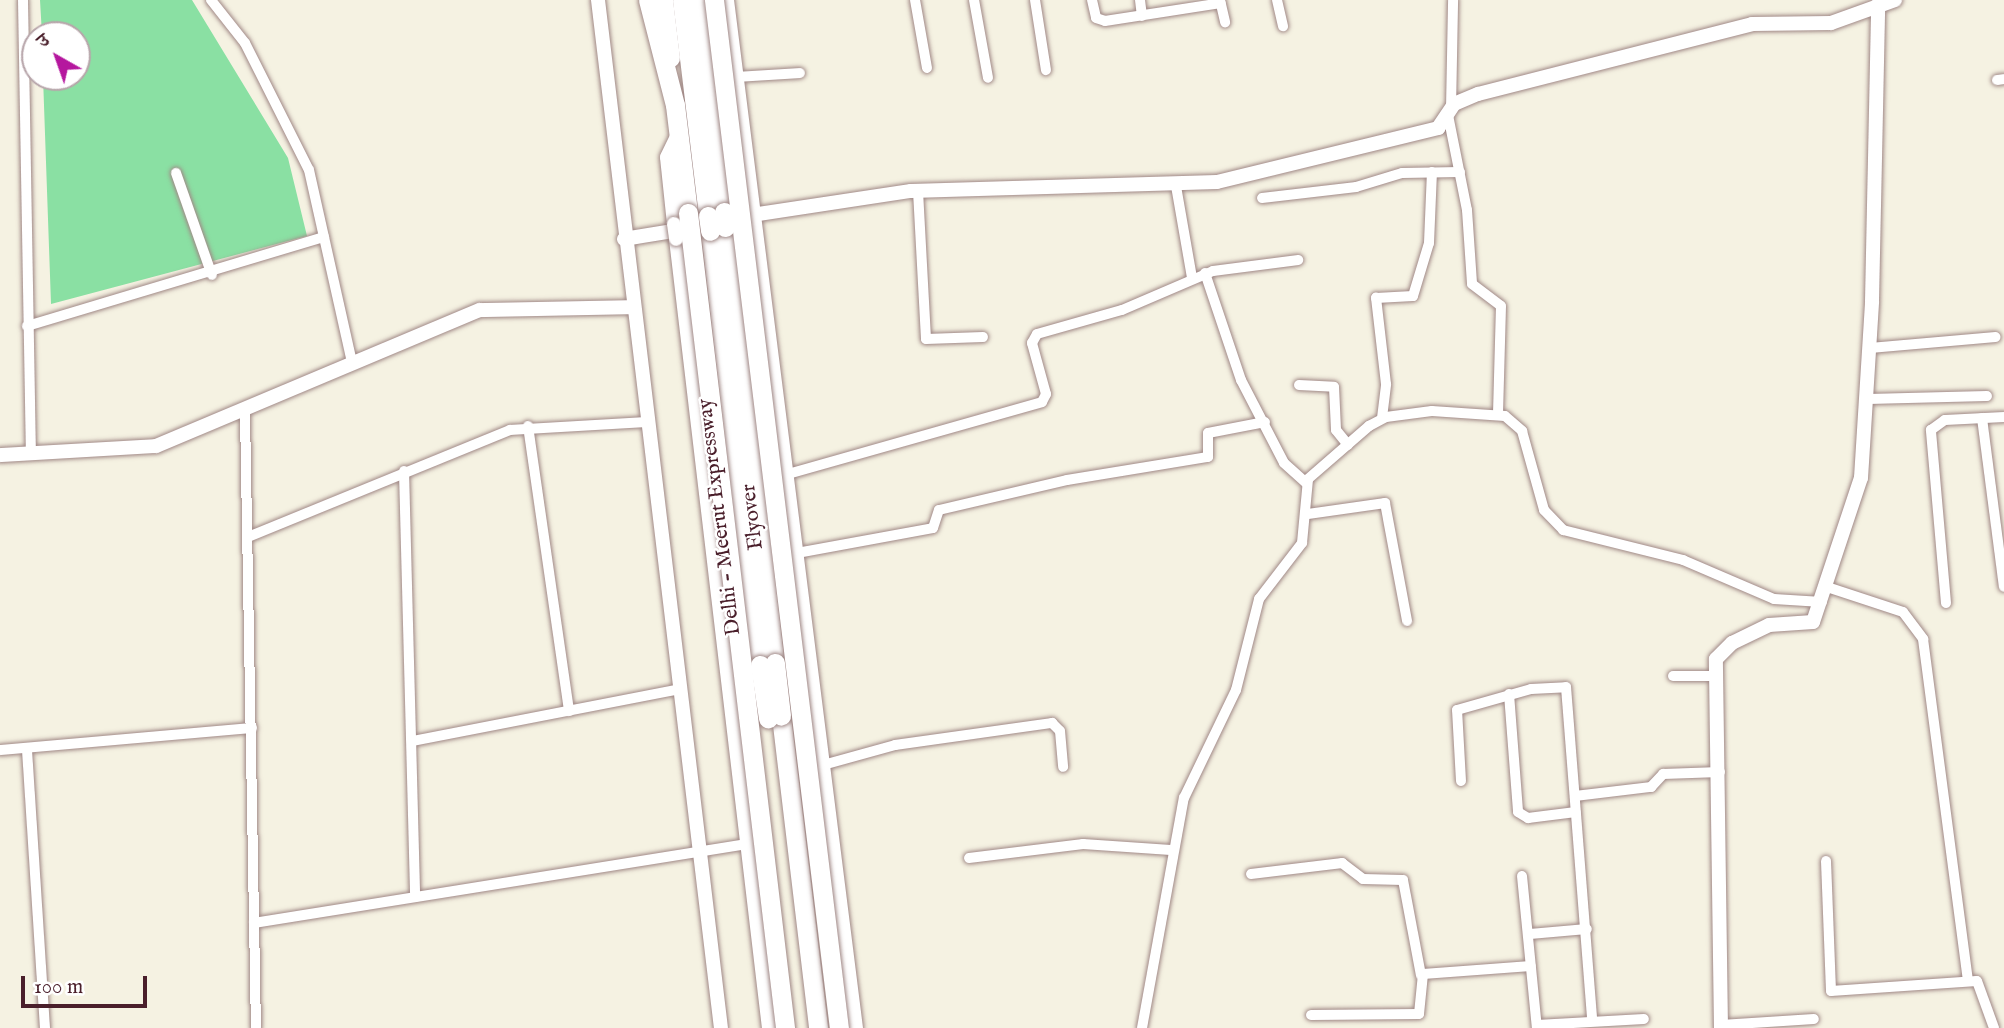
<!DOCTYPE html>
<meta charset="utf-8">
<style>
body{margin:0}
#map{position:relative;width:2004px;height:1028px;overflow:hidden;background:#f5f2e2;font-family:"IM FELL English","Noto Serif Devanagari",serif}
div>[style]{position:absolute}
.green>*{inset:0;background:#8ae0a3}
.roads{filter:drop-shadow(0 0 2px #a08886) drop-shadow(0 0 2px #a08886)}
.street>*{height:10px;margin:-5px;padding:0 5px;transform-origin:5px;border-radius:5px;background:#fff}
.secondary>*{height:14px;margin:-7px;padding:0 7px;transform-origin:7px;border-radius:7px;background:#fff}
.highway>*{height:19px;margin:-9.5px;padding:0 9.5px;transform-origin:9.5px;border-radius:9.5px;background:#fff}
.bridges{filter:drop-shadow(0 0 2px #a08886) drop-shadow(0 0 2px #a08886)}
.secondary-bridge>*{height:14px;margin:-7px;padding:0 7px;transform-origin:7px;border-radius:7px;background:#fff}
.highway-bridge>*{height:19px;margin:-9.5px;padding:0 9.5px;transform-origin:9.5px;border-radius:9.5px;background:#fff}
span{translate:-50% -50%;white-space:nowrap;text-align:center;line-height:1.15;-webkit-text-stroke:5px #fff;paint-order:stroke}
.street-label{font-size:21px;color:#4a1f2b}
.north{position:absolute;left:21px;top:21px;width:70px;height:70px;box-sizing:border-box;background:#fff;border:2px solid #b7a5aa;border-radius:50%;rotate:320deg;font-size:19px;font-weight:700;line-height:28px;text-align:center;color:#4a1f2b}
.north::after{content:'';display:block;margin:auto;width:24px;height:32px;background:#b5179e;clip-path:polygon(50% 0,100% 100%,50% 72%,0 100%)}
.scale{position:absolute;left:21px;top:976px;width:126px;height:32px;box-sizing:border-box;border:4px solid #4a1f2b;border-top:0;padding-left:9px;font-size:21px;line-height:24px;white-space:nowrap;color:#4a1f2b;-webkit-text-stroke:5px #fff;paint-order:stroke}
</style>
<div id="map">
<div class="green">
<div style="clip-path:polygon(40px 0,192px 0,288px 158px,307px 236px,51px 304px,43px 77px,77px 77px,77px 35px,42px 35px)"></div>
</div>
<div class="roads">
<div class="street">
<div style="left:23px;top:0;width:453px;rotate:89deg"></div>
<div style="left:211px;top:0;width:55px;rotate:51.7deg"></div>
<div style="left:245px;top:43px;width:142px;rotate:63.3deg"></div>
<div style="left:309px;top:170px;width:198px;rotate:77.4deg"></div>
<div style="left:915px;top:0;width:69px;rotate:80deg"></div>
<div style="left:974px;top:0;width:79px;rotate:79.8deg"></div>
<div style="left:1035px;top:0;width:71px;rotate:81.1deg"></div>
<div style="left:1092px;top:0;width:18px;rotate:77deg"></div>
<div style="left:1096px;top:18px;width:9px;rotate:18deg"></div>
<div style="left:1105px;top:21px;width:117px;rotate:-8.8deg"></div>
<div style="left:1140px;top:0;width:16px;rotate:83deg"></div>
<div style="left:1220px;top:0;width:23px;rotate:77deg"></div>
<div style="left:1277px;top:0;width:27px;rotate:77deg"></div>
<div style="left:737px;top:77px;width:63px;rotate:-3.6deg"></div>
<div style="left:1997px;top:80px;width:7px;rotate:-8deg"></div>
<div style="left:1451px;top:109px;width:109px;rotate:-88.9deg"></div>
<div style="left:1448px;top:115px;width:97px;rotate:78.7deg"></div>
<div style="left:1467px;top:210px;width:74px;rotate:86.1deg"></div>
<div style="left:1472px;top:284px;width:36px;rotate:37deg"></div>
<div style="left:1501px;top:306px;width:108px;rotate:91.6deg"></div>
<div style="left:176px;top:173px;width:108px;rotate:70.6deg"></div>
<div style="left:1176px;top:186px;width:93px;rotate:80.1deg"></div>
<div style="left:918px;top:191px;width:148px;rotate:86.9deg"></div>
<div style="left:926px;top:339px;width:57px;rotate:-2deg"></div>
<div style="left:1262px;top:198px;width:95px;rotate:-6.7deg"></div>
<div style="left:1356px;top:187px;width:48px;rotate:-16.9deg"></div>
<div style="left:1402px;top:173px;width:58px;rotate:-1deg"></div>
<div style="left:1205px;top:273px;width:113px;rotate:71.4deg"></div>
<div style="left:1241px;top:380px;width:93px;rotate:62.6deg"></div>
<div style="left:1284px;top:463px;width:30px;rotate:42deg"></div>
<div style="left:27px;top:326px;width:310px;rotate:-16.7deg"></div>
<div style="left:1870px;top:348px;width:126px;rotate:-5deg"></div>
<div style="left:1299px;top:385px;width:35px;rotate:3deg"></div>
<div style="left:1334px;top:387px;width:43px;rotate:87.3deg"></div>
<div style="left:1336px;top:430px;width:19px;rotate:51deg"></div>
<div style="left:1868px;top:399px;width:119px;rotate:-1.4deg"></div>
<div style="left:245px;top:413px;width:615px;rotate:88.98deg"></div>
<div style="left:1382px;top:418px;width:34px;rotate:-83deg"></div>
<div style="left:1386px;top:384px;width:87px;rotate:-96.6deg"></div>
<div style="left:1376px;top:298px;width:37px;rotate:-3deg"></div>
<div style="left:1413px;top:296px;width:55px;rotate:-73.2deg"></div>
<div style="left:1429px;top:243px;width:71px;rotate:-87.6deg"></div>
<div style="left:1982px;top:418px;width:170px;rotate:82.6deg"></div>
<div style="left:528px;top:426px;width:288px;rotate:81.8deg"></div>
<div style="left:404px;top:471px;width:426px;rotate:88.5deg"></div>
<div style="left:788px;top:474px;width:264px;rotate:-15.8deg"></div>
<div style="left:1042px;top:402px;width:9px;rotate:-63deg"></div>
<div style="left:1046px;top:394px;width:53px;rotate:-105.4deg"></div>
<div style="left:1032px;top:343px;width:10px;rotate:-61deg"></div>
<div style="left:1037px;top:334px;width:88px;rotate:-15.8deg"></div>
<div style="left:1122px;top:310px;width:99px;rotate:-23.2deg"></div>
<div style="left:1213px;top:271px;width:86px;rotate:-7.4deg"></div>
<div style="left:1308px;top:514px;width:78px;rotate:-8.1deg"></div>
<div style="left:1385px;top:503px;width:120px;rotate:79.4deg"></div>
<div style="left:248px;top:537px;width:283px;rotate:-22.2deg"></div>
<div style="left:510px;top:430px;width:136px;rotate:-3.4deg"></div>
<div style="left:797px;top:553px;width:138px;rotate:-10.4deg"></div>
<div style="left:933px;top:528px;width:19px;rotate:-72deg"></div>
<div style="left:939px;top:510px;width:131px;rotate:-13.2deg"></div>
<div style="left:1067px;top:480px;width:143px;rotate:-9.3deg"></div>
<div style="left:1208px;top:457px;width:24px;rotate:-90deg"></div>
<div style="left:1208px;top:433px;width:58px;rotate:-10.9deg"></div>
<div style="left:1827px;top:587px;width:80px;rotate:18.2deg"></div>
<div style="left:1903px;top:612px;width:34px;rotate:53deg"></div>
<div style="left:1923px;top:639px;width:345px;rotate:82.5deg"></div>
<div style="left:1946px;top:603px;width:174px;rotate:-95deg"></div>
<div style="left:1931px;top:430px;width:17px;rotate:-36deg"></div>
<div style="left:1945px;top:420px;width:59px;rotate:-2.9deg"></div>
<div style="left:1673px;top:676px;width:42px"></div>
<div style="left:1509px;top:694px;width:118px;rotate:85.6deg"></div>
<div style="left:1518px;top:812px;width:12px;rotate:31deg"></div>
<div style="left:1528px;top:818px;width:48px;rotate:-7.1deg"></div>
<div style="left:413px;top:741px;width:272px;rotate:-11deg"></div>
<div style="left:0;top:750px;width:253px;rotate:-5deg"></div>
<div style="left:27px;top:750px;width:279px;rotate:86.3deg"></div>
<div style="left:823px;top:765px;width:75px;rotate:-15.5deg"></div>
<div style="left:895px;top:745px;width:159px;rotate:-8deg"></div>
<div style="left:1052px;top:723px;width:11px;rotate:45deg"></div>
<div style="left:1060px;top:731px;width:36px;rotate:85deg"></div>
<div style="left:1461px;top:781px;width:71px;rotate:-93.2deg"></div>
<div style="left:1457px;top:710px;width:77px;rotate:-15.8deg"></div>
<div style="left:1531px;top:689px;width:35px;rotate:-3deg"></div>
<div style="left:1566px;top:687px;width:335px;rotate:85.5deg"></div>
<div style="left:1575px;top:796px;width:77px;rotate:-6.8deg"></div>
<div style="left:1651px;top:787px;width:18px;rotate:-47deg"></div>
<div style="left:1663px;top:774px;width:57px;rotate:-2deg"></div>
<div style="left:969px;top:858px;width:115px;rotate:-7deg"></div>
<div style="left:1083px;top:844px;width:88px;rotate:3.9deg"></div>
<div style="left:1826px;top:861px;width:130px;rotate:87.8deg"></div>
<div style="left:1831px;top:991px;width:146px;rotate:-3.9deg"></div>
<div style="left:1977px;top:981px;width:50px;rotate:70.1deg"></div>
<div style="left:1251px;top:874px;width:92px;rotate:-6.9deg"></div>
<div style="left:1342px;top:863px;width:26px;rotate:37deg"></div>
<div style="left:1363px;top:879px;width:40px;rotate:1.4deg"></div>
<div style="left:1403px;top:880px;width:97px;rotate:79.3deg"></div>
<div style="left:1522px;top:876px;width:153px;rotate:84.4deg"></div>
<div style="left:254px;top:923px;width:499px;rotate:-9.1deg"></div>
<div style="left:1530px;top:934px;width:57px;rotate:-5deg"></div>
<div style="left:1311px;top:1015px;width:108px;rotate:-0.5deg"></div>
<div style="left:1419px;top:1014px;width:40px;rotate:-84.3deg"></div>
<div style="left:1423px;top:974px;width:108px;rotate:-4.2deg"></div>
<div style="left:1537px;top:1025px;width:107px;rotate:-3.2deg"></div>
<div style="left:1721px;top:1025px;width:93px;rotate:-3.7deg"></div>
<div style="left:1142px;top:1028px;width:234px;rotate:-79.7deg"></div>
<div style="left:1184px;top:798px;width:120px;rotate:-64.3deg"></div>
<div style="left:1236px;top:690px;width:94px;rotate:-75.8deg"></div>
<div style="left:1259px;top:599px;width:71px;rotate:-52.5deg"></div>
<div style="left:1302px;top:543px;width:64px;rotate:-84.6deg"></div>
<div style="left:1308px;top:479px;width:81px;rotate:-41deg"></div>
<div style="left:1369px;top:426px;width:19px;rotate:-28deg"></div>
<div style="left:1386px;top:417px;width:46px;rotate:-7.4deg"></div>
<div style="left:1432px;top:411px;width:73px;rotate:3.9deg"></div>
<div style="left:1505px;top:416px;width:23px;rotate:41deg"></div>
<div style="left:1522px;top:431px;width:82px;rotate:74.4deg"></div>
<div style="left:1544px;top:510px;width:28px;rotate:46deg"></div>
<div style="left:1563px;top:530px;width:124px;rotate:14deg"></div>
<div style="left:1683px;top:560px;width:99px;rotate:23.2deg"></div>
<div style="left:1774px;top:599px;width:48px;rotate:3.6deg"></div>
</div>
<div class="secondary">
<div style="left:598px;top:0;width:1035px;rotate:83.18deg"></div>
<div style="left:727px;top:0;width:1036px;rotate:82.85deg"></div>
<div style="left:732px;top:218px;width:181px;rotate:-8.6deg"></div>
<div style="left:911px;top:191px;width:306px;rotate:-1.7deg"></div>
<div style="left:1217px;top:182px;width:228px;rotate:-13.7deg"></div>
<div style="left:1438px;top:128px;width:29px;rotate:-56deg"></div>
<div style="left:1454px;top:104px;width:26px;rotate:-23deg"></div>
<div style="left:1478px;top:94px;width:283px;rotate:-14.3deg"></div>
<div style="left:1752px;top:24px;width:79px;rotate:-0.7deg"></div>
<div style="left:1831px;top:23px;width:68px;rotate:-19.8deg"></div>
<div style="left:674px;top:224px;width:67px;rotate:-96deg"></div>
<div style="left:667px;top:157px;width:25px;rotate:-64deg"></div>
<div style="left:624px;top:239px;width:62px;rotate:-9.3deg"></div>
<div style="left:676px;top:239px;width:794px;rotate:83.28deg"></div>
<div style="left:0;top:455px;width:156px;rotate:-3.3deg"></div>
<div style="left:156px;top:446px;width:351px;rotate:-22.8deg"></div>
<div style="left:480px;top:310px;width:153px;rotate:-1.1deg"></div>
<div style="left:1721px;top:1028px;width:369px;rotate:-90.8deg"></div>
<div style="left:1716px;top:659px;width:23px;rotate:-45deg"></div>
<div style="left:1732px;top:643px;width:41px;rotate:-25.9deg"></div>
<div style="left:1769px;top:625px;width:44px;rotate:-3.9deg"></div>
<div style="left:1813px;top:622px;width:152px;rotate:-71.6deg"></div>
<div style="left:1861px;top:478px;width:177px;rotate:-86.4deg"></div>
<div style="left:1872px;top:301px;width:297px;rotate:-88.8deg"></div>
</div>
<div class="highway">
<div style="left:648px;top:0;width:108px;rotate:75.6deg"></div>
<div style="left:675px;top:105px;width:109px;rotate:83.1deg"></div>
<div style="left:663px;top:0;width:58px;rotate:83.1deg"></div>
<div style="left:682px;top:0;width:218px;rotate:83.1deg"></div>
<div style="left:699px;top:0;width:213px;rotate:83.3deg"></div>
<div style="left:725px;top:227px;width:439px;rotate:83.5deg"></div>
<div style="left:710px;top:231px;width:437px;rotate:83.4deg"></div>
<div style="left:781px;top:716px;width:314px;rotate:83.2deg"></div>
</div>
</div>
<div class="bridges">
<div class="secondary-bridge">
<div style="left:674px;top:224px;width:15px;rotate:82deg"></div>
</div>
<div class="highway-bridge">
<div style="left:714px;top:0;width:1036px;rotate:83.07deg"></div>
<div style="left:724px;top:212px;width:15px;rotate:86deg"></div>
<div style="left:688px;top:213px;width:821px;rotate:83.21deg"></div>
<div style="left:708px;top:216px;width:15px;rotate:82deg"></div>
<div style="left:775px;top:663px;width:53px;rotate:83.5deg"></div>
<div style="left:760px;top:665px;width:54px;rotate:81.4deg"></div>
</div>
</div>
<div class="street-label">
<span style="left:720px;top:517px;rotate:-97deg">Delhi - Meerut Expressway</span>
<span style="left:753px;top:517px;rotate:-97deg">Flyover</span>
</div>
<div class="north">उ</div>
<div class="scale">100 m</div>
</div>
